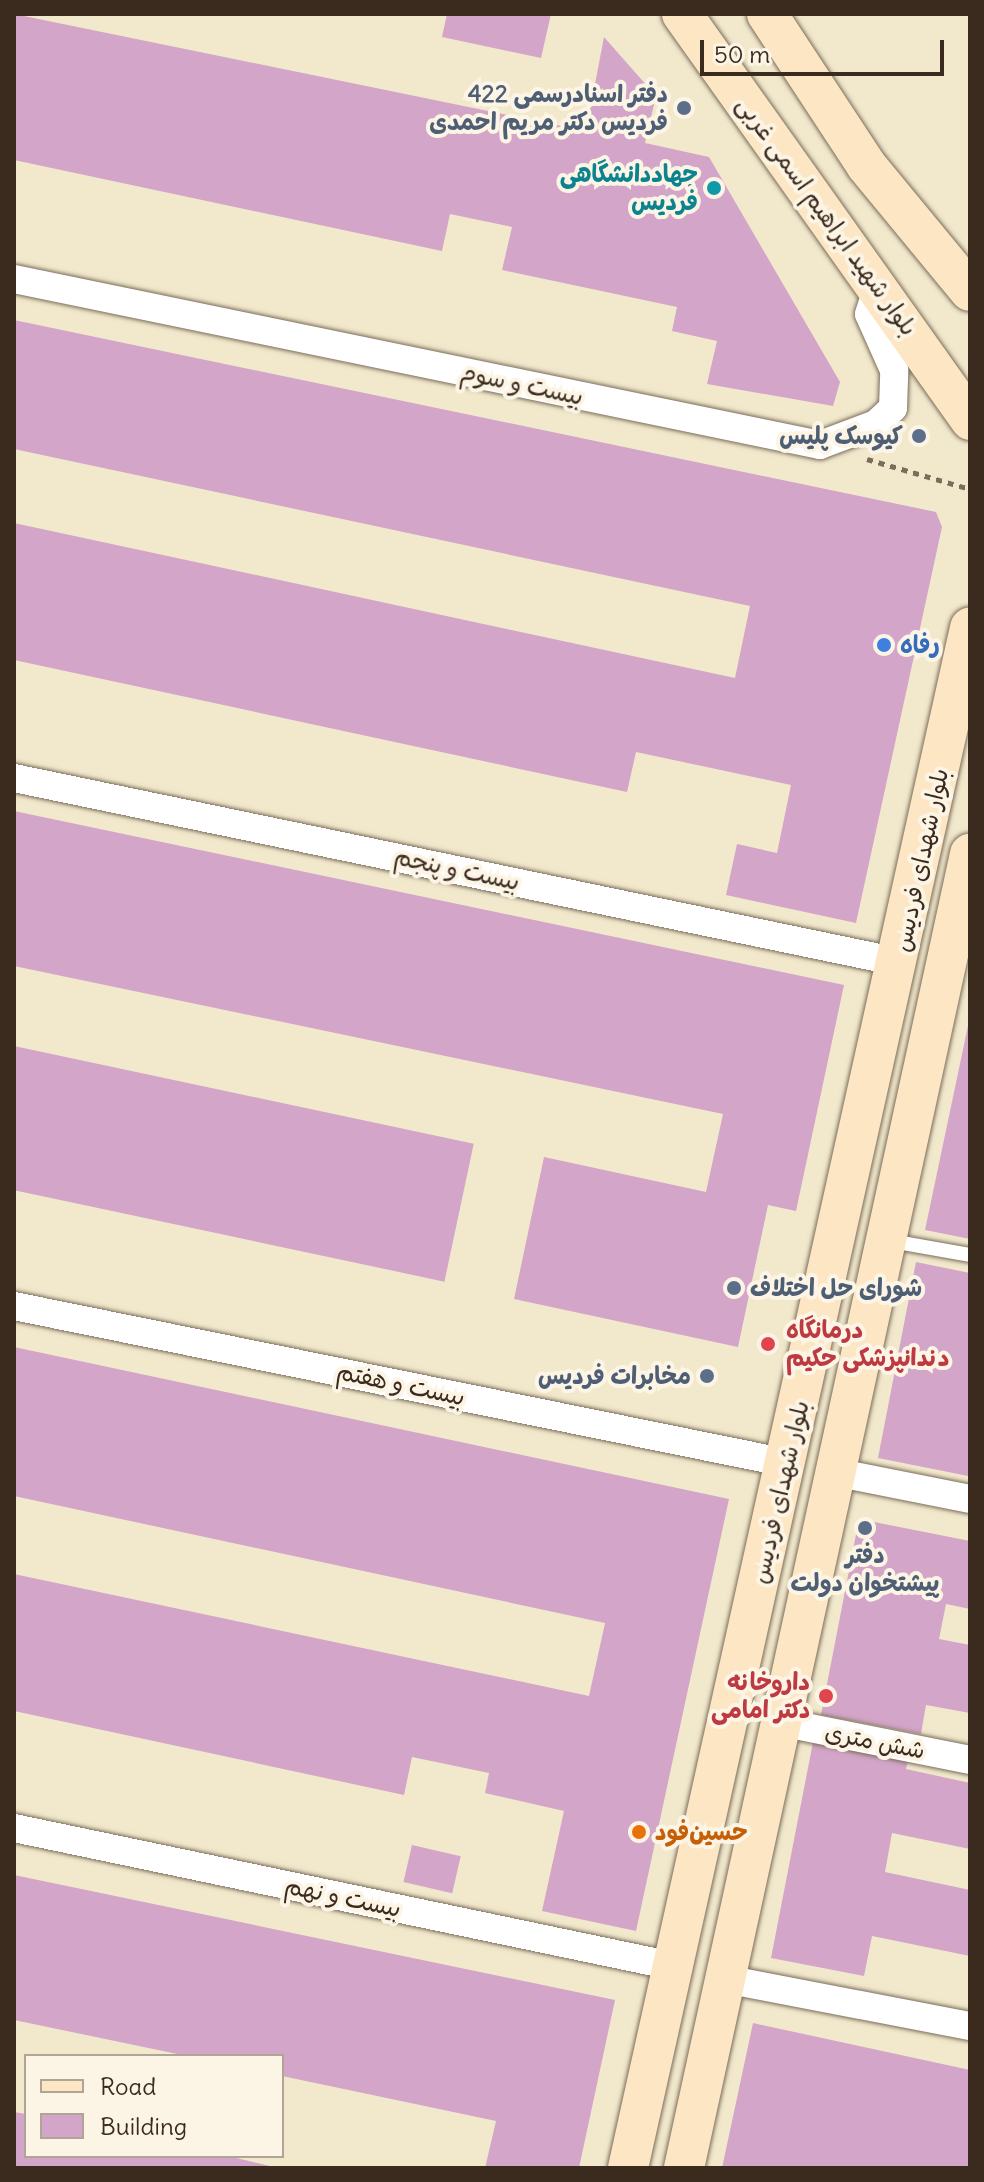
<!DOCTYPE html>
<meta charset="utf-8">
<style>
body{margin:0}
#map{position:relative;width:984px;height:2182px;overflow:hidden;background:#f2e9cd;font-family:Delius,"Playpen Sans Arabic",sans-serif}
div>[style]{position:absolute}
.building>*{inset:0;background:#d3a5c8;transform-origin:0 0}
.path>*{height:5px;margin-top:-2.5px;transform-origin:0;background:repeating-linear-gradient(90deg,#7b6d5b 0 6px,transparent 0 12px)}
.roads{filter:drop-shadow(0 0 2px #7b6d5b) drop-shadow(0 0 2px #7b6d5b)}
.lane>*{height:14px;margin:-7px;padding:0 7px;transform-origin:7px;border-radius:7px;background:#fff}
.street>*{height:28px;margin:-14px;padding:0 14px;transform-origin:14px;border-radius:14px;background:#fff}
.secondary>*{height:40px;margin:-20px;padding:0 20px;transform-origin:20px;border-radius:20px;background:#fce6c4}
.dots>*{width:22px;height:22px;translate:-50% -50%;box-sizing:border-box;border:4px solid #fcf5e5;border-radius:50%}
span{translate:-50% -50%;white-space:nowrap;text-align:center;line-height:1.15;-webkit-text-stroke:8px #fcf5e5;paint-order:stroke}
.service-label{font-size:24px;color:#4e5e75;font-weight:700}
.right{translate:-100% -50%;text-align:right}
.left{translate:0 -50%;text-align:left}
.culture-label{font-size:24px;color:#0d838f;font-weight:700}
.street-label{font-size:24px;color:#3b2a1e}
.shop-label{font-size:24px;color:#366cbe;font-weight:700}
.health-label{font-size:24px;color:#be3a42;font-weight:700}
.food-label{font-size:24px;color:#c56008;font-weight:700}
.frame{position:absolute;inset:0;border:16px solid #3b2a1e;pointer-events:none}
.legend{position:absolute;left:24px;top:2054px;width:260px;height:104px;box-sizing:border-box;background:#fcf5e5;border:2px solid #afa495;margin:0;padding:10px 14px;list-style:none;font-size:24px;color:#3b2a1e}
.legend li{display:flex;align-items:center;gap:16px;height:40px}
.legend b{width:40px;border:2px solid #afa495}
.scale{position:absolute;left:700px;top:40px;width:244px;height:36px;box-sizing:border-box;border:4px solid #3b2a1e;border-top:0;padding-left:10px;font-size:24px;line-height:28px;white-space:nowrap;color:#3b2a1e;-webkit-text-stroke:6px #fcf5e5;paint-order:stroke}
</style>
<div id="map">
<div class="building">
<div style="clip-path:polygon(14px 14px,586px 131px,604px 37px,656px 96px,645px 143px,709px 157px,840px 382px,833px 406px,707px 384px,717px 341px,672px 331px,677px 307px,502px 270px,512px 227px,450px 214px,442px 251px,14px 160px)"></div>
<div style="clip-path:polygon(447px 14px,551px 14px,541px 58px,442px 37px)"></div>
<div style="clip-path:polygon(14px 320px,936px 512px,942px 527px,856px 923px,726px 895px,737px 844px,777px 853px,791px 785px,636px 752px,627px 792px,14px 660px,14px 523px,735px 678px,750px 606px,14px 449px)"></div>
<div style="clip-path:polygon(14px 811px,844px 985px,796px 1211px,768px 1205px,738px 1347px,514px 1299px,544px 1157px,706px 1192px,723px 1114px,14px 966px)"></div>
<div style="clip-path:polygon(969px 1021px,970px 1022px,970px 1239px,925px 1230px)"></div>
<div style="left:14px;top:1046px;width:470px;height:141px;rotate:12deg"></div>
<div style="clip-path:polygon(916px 1262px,970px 1273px,968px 1476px,878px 1458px)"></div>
<div style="clip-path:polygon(14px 1347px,729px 1499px,636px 1931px,542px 1911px,564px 1811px,485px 1793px,489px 1773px,412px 1757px,404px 1795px,14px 1711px,14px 1574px,589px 1696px,605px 1623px,14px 1496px)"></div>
<div style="clip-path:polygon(859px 1519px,970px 1541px,970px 1609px,946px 1604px,939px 1639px,970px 1645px,970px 1713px,926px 1705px,921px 1734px,821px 1715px)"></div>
<div style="clip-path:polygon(814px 1737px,909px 1756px,906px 1769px,970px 1783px,970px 1849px,892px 1833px,885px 1872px,970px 1890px,970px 1956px,872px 1936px,864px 1976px,771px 1958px)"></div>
<div style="left:412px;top:1845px;width:50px;height:38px;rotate:13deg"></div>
<div style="clip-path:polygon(14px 1875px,615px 2000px,579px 2168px,485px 2168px,496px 2121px,282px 2076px,282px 2056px,187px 2056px,14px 2020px)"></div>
<div style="clip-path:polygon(753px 2023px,970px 2070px,970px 2168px,722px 2168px)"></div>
<div style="clip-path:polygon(14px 2112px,26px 2114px,26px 2156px,228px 2156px,278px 2168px,14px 2168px)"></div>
</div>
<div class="path">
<div style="left:867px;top:459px;width:107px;rotate:16.2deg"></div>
</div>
<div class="roads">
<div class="lane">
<div style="left:886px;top:1240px;width:85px;rotate:10.1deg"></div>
</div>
<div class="street">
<div style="left:14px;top:279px;width:823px;rotate:11.64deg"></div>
<div style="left:820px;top:445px;width:60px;rotate:-20.6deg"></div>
<div style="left:876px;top:424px;width:23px;rotate:-43deg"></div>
<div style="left:893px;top:408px;width:38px;rotate:-88deg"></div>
<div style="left:894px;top:370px;width:61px;rotate:-114.1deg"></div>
<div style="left:869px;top:314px;width:33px;rotate:-72deg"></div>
<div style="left:14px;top:778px;width:904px;rotate:11.75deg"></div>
<div style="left:14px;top:1306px;width:789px;rotate:11.48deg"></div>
<div style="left:834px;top:1472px;width:139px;rotate:11.2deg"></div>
<div style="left:780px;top:1722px;width:194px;rotate:11.3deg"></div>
<div style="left:14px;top:1828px;width:673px;rotate:11.83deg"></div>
<div style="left:725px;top:1979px;width:249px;rotate:10.9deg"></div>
</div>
<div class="secondary">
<div style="left:682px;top:14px;width:498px;rotate:54.6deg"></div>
<div style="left:767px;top:14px;width:181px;rotate:56.7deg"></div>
<div style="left:866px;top:165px;width:163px;rotate:50.5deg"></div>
<div style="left:628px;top:2168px;width:1578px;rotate:-77.48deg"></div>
<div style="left:684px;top:2168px;width:1345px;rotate:-77.72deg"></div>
</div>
</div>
<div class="dots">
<div style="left:684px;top:108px;background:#5c6f8a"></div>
<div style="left:714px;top:188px;background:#0f9aa8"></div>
<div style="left:919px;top:436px;background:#5c6f8a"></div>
<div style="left:884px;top:645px;background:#3f7fe0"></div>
<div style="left:734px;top:1288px;background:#5c6f8a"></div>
<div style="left:768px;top:1344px;background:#e0444e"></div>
<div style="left:707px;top:1376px;background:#5c6f8a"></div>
<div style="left:865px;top:1528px;background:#5c6f8a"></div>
<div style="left:826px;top:1696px;background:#e0444e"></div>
<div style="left:639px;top:1832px;background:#e8710a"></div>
</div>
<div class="service-label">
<span class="right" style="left:668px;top:108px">دفتر اسنادرسمی 422<br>فردیس دکتر مریم احمدی</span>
<span class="right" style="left:903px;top:436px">کیوسک پلیس</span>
<span class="left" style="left:750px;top:1288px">شورای حل اختلاف</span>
<span class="right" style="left:691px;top:1376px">مخابرات فردیس</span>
<span style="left:865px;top:1569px">دفتر<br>پیشتخوان دولت</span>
</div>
<div class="culture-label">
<span class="right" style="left:698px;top:188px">جهاددانشگاهی<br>فردیس</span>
</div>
<div class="street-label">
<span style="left:827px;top:216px;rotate:54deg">بلوار شهید ابراهیم اسمی غربی</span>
<span style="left:522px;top:384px;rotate:12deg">بیست و سوم</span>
<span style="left:921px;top:860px;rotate:-78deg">بلوار شهدای فردیس</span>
<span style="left:457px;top:869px;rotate:12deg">بیست و پنجم</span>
<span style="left:401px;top:1384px;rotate:12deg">بیست و هفتم</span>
<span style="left:780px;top:1492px;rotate:-77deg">بلوار شهدای فردیس</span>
<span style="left:875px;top:1741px;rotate:11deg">شش متری</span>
<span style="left:343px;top:1897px;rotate:12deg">بیست و نهم</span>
</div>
<div class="shop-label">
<span class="left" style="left:900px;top:645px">رفاه</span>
</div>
<div class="health-label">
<span class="left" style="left:786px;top:1344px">درمانگاه<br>دندانپزشکی حکیم</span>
<span class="right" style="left:810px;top:1696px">داروخانه<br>دکتر امامی</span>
</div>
<div class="food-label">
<span class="left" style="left:655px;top:1832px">حسین‌فود</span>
</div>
<div class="frame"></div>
<ul class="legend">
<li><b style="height:10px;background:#fce6c4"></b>Road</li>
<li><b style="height:22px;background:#d3a5c8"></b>Building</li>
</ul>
<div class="scale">50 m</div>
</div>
